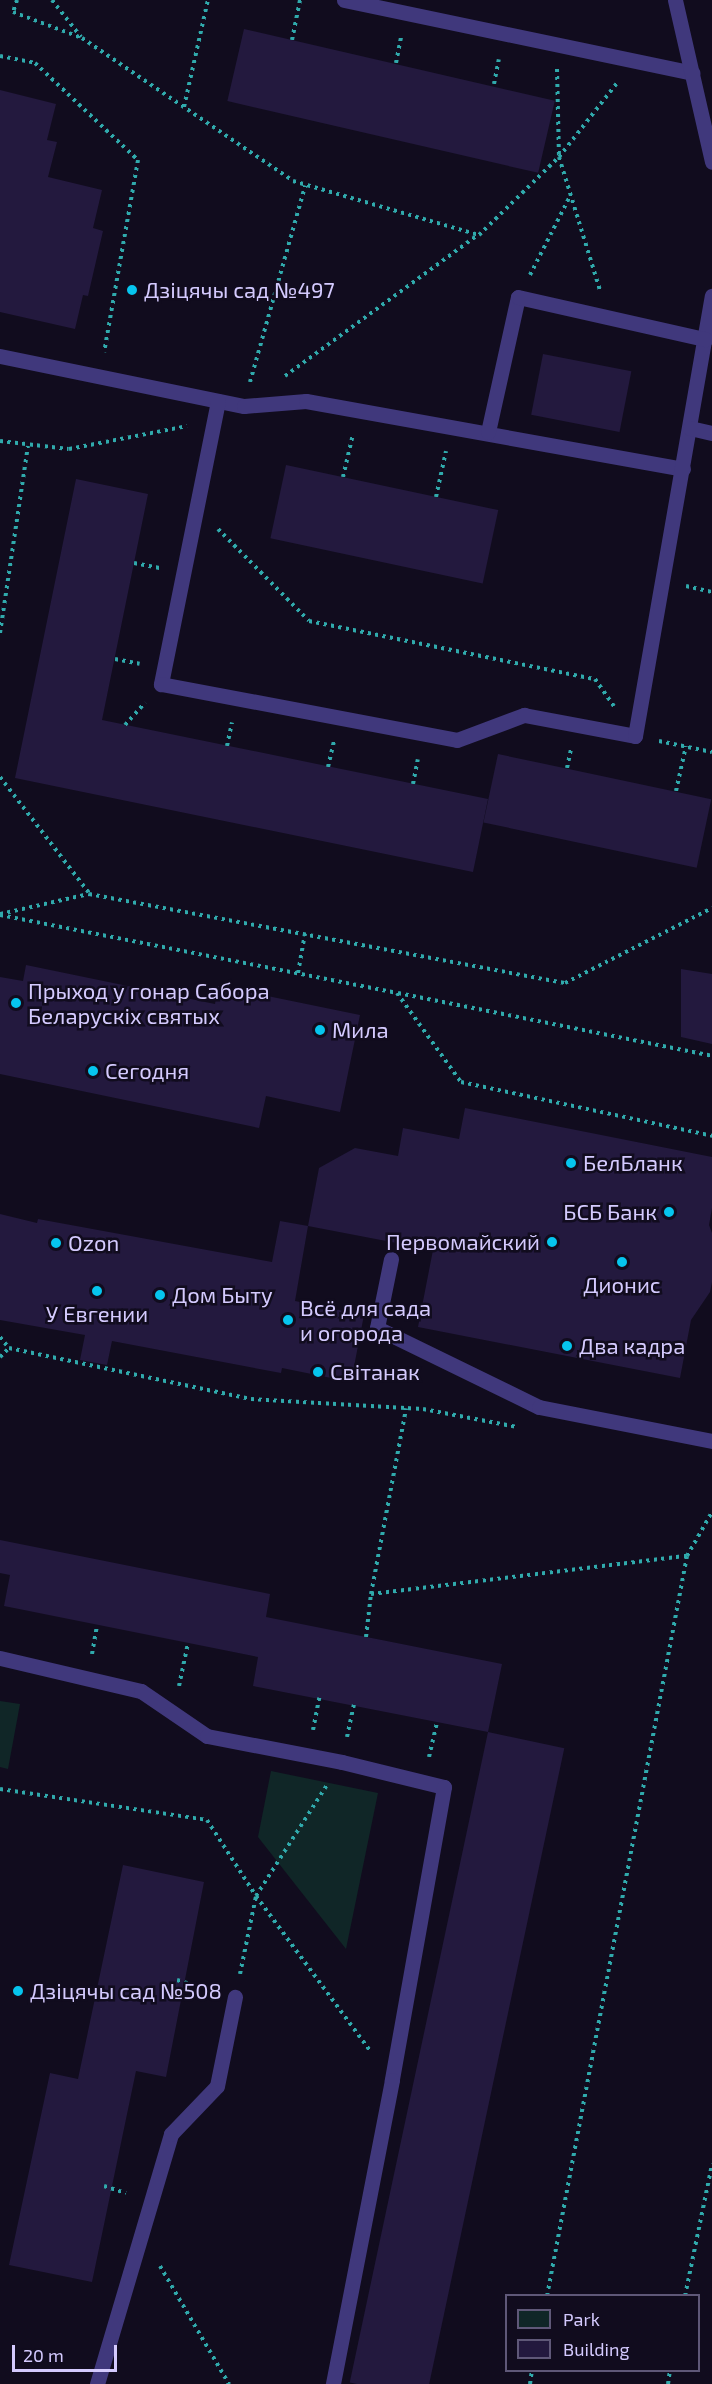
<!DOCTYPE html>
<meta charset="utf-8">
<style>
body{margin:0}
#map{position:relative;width:712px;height:2384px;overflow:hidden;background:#110c1e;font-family:"Exo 2",sans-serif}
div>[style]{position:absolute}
.green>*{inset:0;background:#102627}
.building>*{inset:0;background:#23193e;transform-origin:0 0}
.path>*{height:4px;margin-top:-2px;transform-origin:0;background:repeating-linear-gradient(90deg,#30aaac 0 3px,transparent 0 7.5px)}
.service>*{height:15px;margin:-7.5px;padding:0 7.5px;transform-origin:7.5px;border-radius:7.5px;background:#40387c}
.dots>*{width:16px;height:16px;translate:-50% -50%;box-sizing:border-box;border:3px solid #110c1e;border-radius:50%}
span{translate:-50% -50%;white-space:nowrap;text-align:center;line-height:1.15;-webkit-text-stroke:5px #110c1e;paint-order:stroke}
.poi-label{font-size:22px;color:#d4cafe}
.left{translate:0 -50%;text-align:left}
.right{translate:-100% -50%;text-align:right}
.legend{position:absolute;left:505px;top:2294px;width:195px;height:78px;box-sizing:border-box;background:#110c1e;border:2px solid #5f5878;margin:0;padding:8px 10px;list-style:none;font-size:18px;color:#d4cafe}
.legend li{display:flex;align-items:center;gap:12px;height:30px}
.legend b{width:30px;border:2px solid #5f5878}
.scale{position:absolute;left:12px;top:2345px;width:105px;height:27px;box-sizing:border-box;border:3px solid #d4cafe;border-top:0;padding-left:8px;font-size:18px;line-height:21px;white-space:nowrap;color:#d4cafe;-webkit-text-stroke:4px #110c1e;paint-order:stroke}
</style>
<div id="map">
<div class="green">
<div style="clip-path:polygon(0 1701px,20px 1704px,8px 1769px,0 1767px)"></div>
<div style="clip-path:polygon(271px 1771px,378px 1793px,346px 1949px,258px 1837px)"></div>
</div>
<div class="building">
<div style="left:244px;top:29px;width:319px;height:74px;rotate:13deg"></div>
<div style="clip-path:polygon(0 90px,56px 104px,47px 140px,57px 142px,48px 177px,102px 190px,93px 228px,103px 231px,88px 296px,83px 295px,75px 329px,0 312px)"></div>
<div style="left:543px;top:354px;width:90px;height:62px;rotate:11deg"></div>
<div style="left:286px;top:465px;width:217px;height:75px;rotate:12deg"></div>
<div style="clip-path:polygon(76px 479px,148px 494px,102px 720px,488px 799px,473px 872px,15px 778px)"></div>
<div style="left:498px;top:754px;width:218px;height:70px;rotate:12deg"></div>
<div style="clip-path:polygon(26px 965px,215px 1004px,218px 986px,360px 1015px,340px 1112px,266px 1096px,259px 1128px,0 1074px,0 977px,23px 981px)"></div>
<div style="clip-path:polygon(681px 969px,712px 974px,712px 1044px,681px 1037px)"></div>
<div style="clip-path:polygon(465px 1108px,712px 1157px,712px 1208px,709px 1225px,712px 1233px,712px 1282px,710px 1292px,691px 1320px,680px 1378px,418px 1327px,433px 1250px,308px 1226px,319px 1168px,355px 1148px,398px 1156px,403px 1128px,459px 1139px)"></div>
<div style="clip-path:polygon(0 1214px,37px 1223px,38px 1219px,272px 1262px,280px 1221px,308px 1226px,295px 1301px,364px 1315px,351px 1382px,282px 1368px,281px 1373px,112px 1341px,107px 1365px,80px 1360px,85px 1335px,0 1320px)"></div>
<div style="clip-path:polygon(0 1540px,270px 1594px,266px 1617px,502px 1664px,488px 1732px,253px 1686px,258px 1657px,4px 1606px,10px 1575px,0 1573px)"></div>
<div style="left:488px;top:1732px;width:78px;height:665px;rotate:12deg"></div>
<div style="clip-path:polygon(123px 1865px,204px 1882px,166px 2077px,136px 2071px,92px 2282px,9px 2265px,50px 2073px,78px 2079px)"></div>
</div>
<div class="path">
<div style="left:17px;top:0;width:13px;rotate:108deg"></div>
<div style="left:13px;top:12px;width:74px;rotate:20.6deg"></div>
<div style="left:82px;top:38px;width:255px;rotate:34.1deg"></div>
<div style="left:293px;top:181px;width:194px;rotate:16.2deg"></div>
<div style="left:479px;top:235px;width:112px;rotate:-44.3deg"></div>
<div style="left:559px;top:157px;width:94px;rotate:-51.9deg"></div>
<div style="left:52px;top:0;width:47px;rotate:51.9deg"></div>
<div style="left:292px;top:40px;width:41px;rotate:-78.7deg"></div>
<div style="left:0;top:56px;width:36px;rotate:11deg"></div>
<div style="left:35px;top:63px;width:141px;rotate:43.3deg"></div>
<div style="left:138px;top:160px;width:195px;rotate:100deg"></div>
<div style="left:396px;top:63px;width:26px;rotate:-79deg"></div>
<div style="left:557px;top:69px;width:88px;rotate:88.7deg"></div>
<div style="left:559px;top:157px;width:139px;rotate:72.9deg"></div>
<div style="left:494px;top:84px;width:25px;rotate:-79deg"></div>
<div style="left:184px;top:107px;width:110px;rotate:-77.4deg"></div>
<div style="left:530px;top:275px;width:89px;rotate:-63.1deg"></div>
<div style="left:285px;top:376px;width:239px;rotate:-36.2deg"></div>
<div style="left:250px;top:382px;width:204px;rotate:-74.3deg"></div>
<div style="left:0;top:441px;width:69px;rotate:6.6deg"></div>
<div style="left:69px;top:449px;width:120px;rotate:-11deg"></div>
<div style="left:343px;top:477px;width:44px;rotate:-76.9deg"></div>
<div style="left:436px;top:497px;width:47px;rotate:-77.7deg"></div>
<div style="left:218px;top:529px;width:129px;rotate:45.3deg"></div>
<div style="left:309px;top:621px;width:292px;rotate:11.5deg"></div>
<div style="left:595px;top:679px;width:33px;rotate:55deg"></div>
<div style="left:134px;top:563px;width:26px;rotate:11deg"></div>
<div style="left:686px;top:586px;width:27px;rotate:13deg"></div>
<div style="left:0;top:633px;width:189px;rotate:-81.5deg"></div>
<div style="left:115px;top:659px;width:25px;rotate:11deg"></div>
<div style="left:125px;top:725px;width:30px;rotate:-48deg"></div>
<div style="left:659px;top:741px;width:54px;rotate:11.7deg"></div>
<div style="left:227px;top:746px;width:24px;rotate:-78deg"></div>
<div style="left:328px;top:767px;width:27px;rotate:-77deg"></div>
<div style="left:567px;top:768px;width:19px;rotate:-78deg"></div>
<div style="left:0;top:777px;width:146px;rotate:52.5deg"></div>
<div style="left:413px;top:784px;width:25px;rotate:-79deg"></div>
<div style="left:676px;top:791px;width:46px;rotate:-77.5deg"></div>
<div style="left:0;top:914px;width:91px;rotate:-12.7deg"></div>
<div style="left:89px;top:894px;width:484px;rotate:10.6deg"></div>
<div style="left:565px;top:983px;width:165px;rotate:-27deg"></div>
<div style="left:0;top:915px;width:405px;rotate:11.1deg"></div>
<div style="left:397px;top:993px;width:110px;rotate:54.3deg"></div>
<div style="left:461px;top:1082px;width:257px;rotate:12.1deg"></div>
<div style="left:298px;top:973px;width:40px;rotate:-80deg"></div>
<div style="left:398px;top:993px;width:320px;rotate:11.3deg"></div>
<div style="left:0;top:1337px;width:14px;rotate:51deg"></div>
<div style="left:9px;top:1348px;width:247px;rotate:11.9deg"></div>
<div style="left:251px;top:1399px;width:172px;rotate:3.3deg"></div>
<div style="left:423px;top:1409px;width:96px;rotate:10.8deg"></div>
<div style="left:0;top:1357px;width:13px;rotate:-45deg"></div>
<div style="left:371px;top:1594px;width:189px;rotate:-79.3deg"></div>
<div style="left:366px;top:1637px;width:43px;rotate:-83.4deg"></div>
<div style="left:371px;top:1594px;width:318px;rotate:-6.9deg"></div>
<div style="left:92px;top:1654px;width:29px;rotate:-80deg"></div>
<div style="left:179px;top:1686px;width:44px;rotate:-78.2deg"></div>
<div style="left:313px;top:1730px;width:33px;rotate:-79deg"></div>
<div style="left:347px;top:1737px;width:33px;rotate:-78deg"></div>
<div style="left:429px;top:1757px;width:36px;rotate:-77deg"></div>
<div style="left:0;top:1789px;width:209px;rotate:8.5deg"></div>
<div style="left:207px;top:1820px;width:90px;rotate:57.2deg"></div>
<div style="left:256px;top:1896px;width:194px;rotate:53.6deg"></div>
<div style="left:240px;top:1974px;width:80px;rotate:-78.4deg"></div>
<div style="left:256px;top:1896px;width:132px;rotate:-57.4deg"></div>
<div style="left:177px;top:1980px;width:34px;rotate:17deg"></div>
<div style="left:104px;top:2186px;width:23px;rotate:18deg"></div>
<div style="left:160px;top:2266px;width:137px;rotate:59.7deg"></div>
<div style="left:547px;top:2296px;width:753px;rotate:-79.29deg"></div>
<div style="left:687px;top:1556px;width:51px;rotate:-60.4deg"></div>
<div style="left:685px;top:2296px;width:135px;rotate:-78.4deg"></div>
<div style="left:530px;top:2384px;width:14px;rotate:-82deg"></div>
<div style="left:668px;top:2384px;width:14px;rotate:-82deg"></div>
</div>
<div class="service">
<div style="left:344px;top:0;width:356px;rotate:11.8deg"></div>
<div style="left:675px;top:0;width:166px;rotate:77.1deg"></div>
<div style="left:0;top:356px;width:249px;rotate:11.6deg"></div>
<div style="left:244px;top:406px;width:62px;rotate:-4.6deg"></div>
<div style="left:306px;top:401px;width:383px;rotate:10.2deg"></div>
<div style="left:218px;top:401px;width:289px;rotate:101.4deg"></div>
<div style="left:161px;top:684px;width:301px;rotate:10.7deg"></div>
<div style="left:457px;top:740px;width:72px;rotate:-20.5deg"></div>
<div style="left:524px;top:715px;width:113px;rotate:10.7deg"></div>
<div style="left:635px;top:736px;width:447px;rotate:-80.1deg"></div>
<div style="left:690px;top:428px;width:23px;rotate:13deg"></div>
<div style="left:488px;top:432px;width:138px;rotate:-77.5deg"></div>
<div style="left:518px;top:297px;width:192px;rotate:12.7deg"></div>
<div style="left:391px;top:1259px;width:70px;rotate:101.5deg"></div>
<div style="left:377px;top:1328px;width:180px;rotate:26deg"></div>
<div style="left:539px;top:1407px;width:176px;rotate:11.1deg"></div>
<div style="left:0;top:1658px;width:145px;rotate:13.2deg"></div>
<div style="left:141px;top:1691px;width:80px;rotate:34.3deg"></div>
<div style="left:207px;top:1736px;width:137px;rotate:10.9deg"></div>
<div style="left:342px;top:1762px;width:105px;rotate:13.8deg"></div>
<div style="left:444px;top:1787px;width:298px;rotate:100.1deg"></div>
<div style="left:392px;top:2080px;width:310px;rotate:101deg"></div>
<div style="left:97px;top:2384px;width:261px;rotate:-73.5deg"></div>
<div style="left:171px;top:2134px;width:66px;rotate:-46.2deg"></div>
<div style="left:217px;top:2086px;width:91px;rotate:-78.6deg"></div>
</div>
<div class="dots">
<div style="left:132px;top:290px;background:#06c5ee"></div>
<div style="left:16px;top:1003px;background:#06c5ee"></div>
<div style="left:320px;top:1030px;background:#06c5ee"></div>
<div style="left:93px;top:1071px;background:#06c5ee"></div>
<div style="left:571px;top:1163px;background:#06c5ee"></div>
<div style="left:669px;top:1212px;background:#06c5ee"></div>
<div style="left:552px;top:1242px;background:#06c5ee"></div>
<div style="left:56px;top:1243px;background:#06c5ee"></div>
<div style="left:622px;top:1262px;background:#06c5ee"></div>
<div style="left:97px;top:1291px;background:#06c5ee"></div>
<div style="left:160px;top:1295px;background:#06c5ee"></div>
<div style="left:288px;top:1320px;background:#06c5ee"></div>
<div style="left:567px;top:1346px;background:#06c5ee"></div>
<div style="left:318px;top:1372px;background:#06c5ee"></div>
<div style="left:18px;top:1991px;background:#06c5ee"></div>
</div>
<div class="poi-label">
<span class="left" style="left:144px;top:290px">Дзіцячы сад №497</span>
<span class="left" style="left:28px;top:1003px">Прыход у гонар Сабора<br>Беларускіх святых</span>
<span class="left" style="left:332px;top:1030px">Мила</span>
<span class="left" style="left:105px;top:1071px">Сегодня</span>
<span class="left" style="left:583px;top:1163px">БелБланк</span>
<span class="right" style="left:657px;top:1212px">БСБ Банк</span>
<span class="right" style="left:540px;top:1242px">Первомайский</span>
<span class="left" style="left:68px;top:1243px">Ozon</span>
<span style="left:622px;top:1285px">Дионис</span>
<span class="left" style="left:172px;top:1295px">Дом Быту</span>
<span class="left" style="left:300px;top:1320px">Всё для сада<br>и огорода</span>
<span style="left:97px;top:1314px">У Евгении</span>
<span class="left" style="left:579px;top:1346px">Два кадра</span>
<span class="left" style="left:330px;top:1372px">Свiтанак</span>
<span class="left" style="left:30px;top:1991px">Дзіцячы сад №508</span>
</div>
<ul class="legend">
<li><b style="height:16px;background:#102627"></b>Park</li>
<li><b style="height:16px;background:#23193e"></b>Building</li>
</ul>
<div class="scale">20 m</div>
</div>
